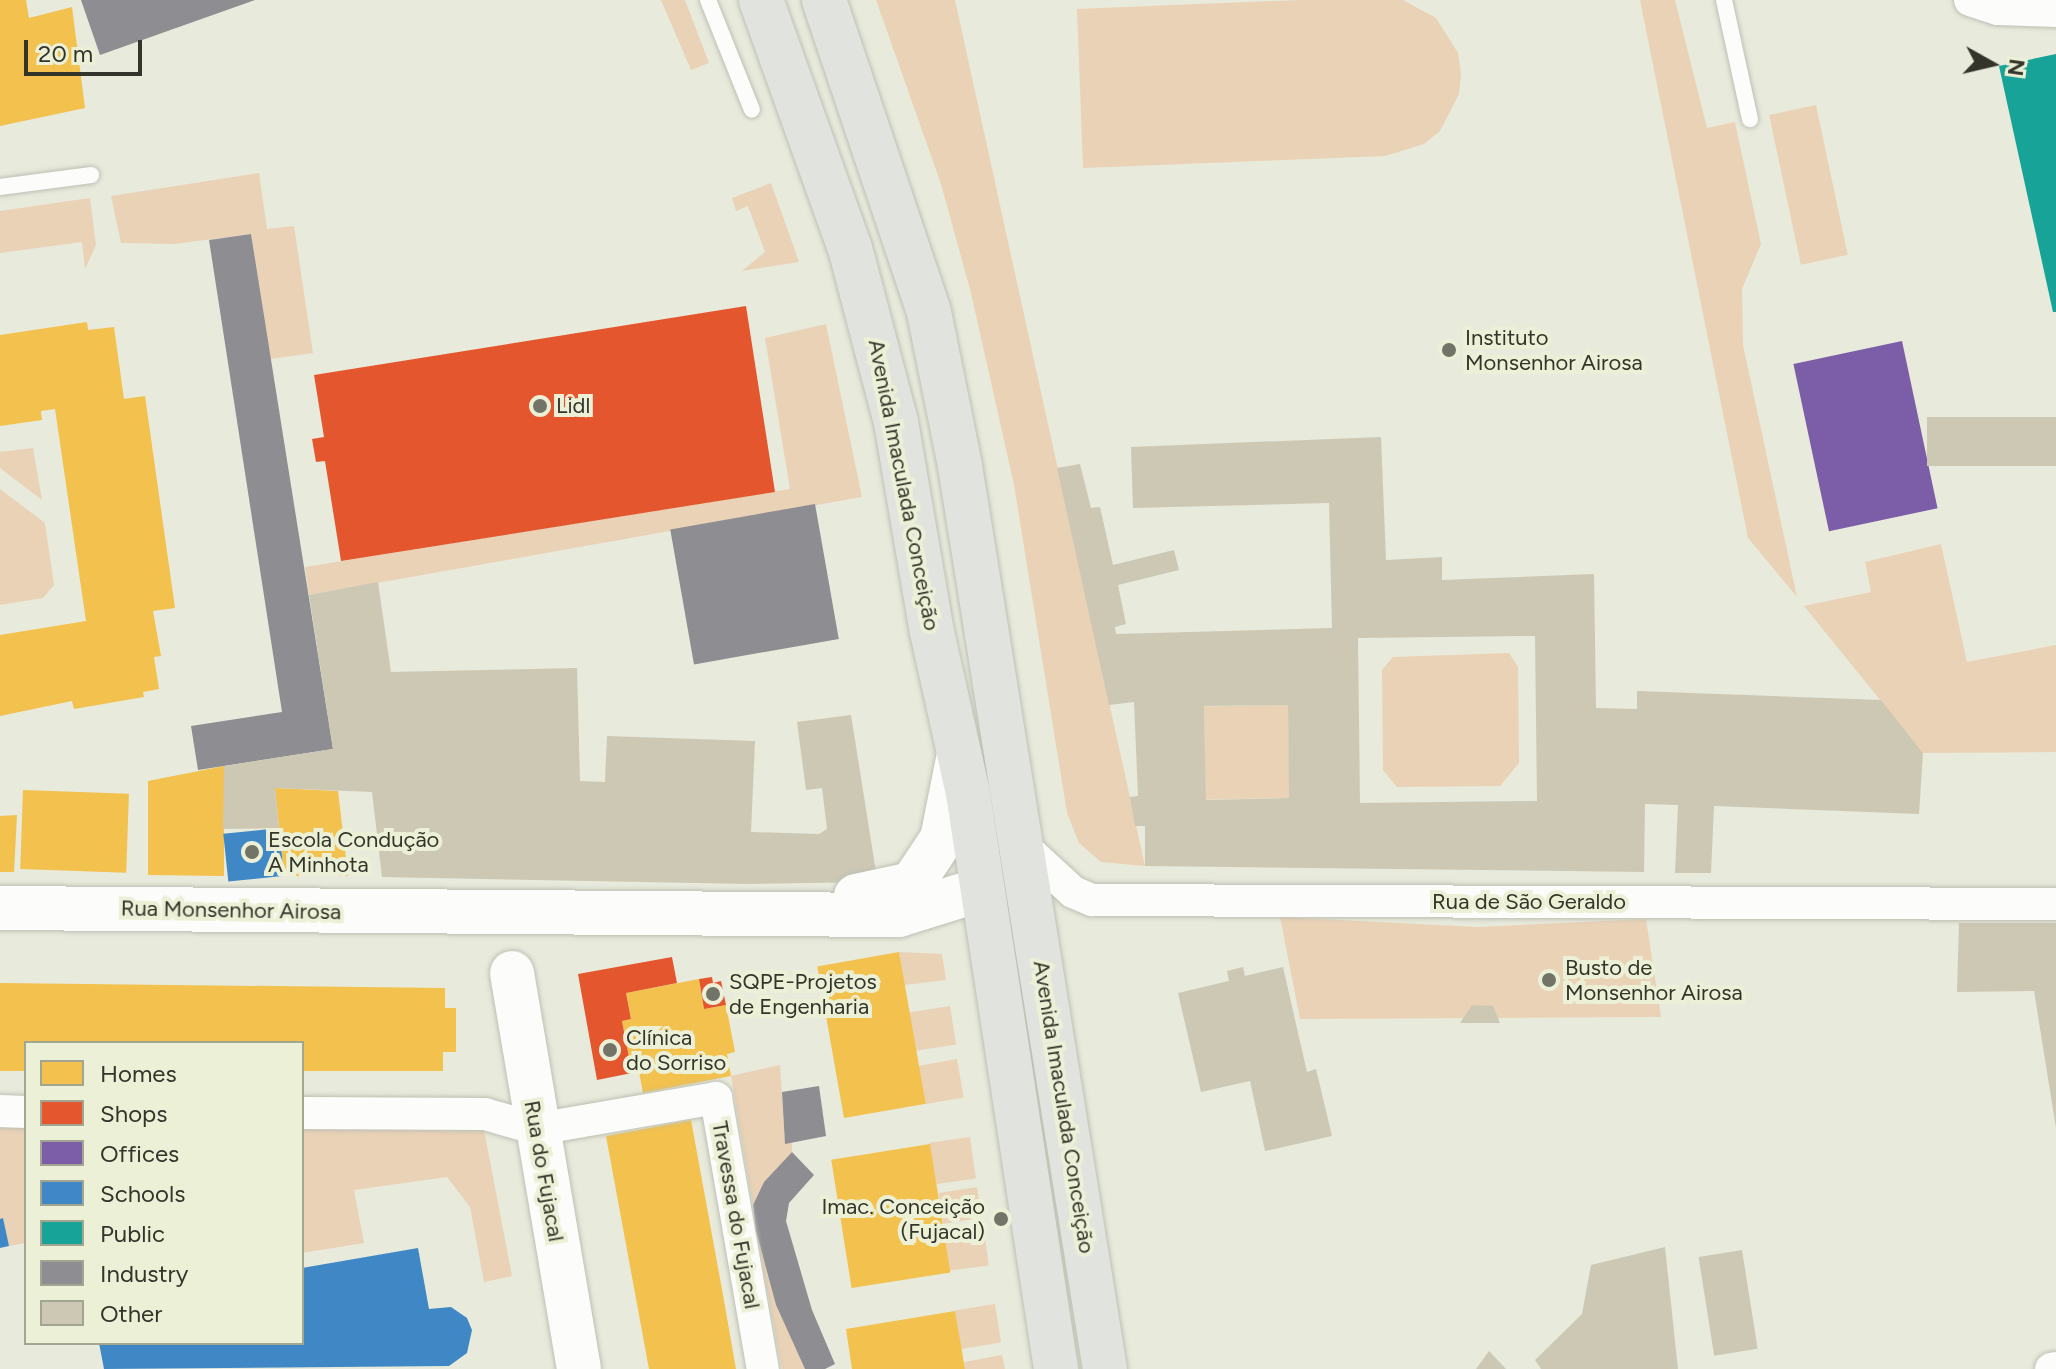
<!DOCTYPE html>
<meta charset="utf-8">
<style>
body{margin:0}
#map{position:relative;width:2056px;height:1369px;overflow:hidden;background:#e8eadc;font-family:Figtree,sans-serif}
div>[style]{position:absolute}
.green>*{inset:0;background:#ead2b6;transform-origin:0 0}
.homes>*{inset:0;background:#f2c14e;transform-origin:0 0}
.shops>*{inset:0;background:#e4572e}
.offices>*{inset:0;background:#7b5ea7;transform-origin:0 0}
.schools>*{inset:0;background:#3f88c5;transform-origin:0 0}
.public>*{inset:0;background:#17a398}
.industry>*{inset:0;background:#8d8d92;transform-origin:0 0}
.building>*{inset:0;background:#cdc8b4;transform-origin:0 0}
.roads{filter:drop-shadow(0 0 2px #bec0b4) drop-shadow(0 0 2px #bec0b4)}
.lane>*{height:16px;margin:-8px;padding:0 8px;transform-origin:8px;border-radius:8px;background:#fcfcfa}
.street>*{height:32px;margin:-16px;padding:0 16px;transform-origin:16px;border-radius:16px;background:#fcfcfa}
.secondary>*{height:44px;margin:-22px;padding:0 22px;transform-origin:22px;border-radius:22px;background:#fcfcfa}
.primary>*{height:44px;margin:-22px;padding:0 22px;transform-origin:22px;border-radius:22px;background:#e0e3de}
.dots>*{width:22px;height:22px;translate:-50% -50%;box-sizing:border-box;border:4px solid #ecf0d6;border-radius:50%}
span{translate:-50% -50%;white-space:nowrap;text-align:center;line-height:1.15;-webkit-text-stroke:8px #ecf0d6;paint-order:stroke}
.poi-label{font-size:22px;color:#33352a}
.left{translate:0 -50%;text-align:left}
.right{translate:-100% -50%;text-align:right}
.street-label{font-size:22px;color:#33352a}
.legend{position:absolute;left:24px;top:1041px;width:280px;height:304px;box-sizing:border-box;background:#ecf0d6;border:2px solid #a2a591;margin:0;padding:10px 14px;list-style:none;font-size:24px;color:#33352a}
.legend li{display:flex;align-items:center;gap:16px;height:40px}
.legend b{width:40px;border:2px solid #a2a591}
.north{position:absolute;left:1952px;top:24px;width:80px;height:80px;-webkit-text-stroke:6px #ecf0d6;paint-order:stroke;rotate:98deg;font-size:22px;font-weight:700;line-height:32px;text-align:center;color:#33352a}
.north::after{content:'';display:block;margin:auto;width:28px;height:36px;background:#33352a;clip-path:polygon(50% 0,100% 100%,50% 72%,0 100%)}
.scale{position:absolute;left:24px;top:40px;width:118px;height:36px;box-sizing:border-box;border:4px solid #33352a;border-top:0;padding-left:10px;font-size:24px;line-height:28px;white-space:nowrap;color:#33352a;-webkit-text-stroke:6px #ecf0d6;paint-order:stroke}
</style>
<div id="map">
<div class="green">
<div style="clip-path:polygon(661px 0,685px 0,709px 63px,691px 70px)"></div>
<div style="clip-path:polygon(876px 0,955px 0,1145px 866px,1101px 862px,1079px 843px,1067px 813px,1014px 485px,971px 293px,941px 184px)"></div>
<div style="clip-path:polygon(1299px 0,1403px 0,1436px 18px,1458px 53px,1461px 74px,1459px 94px,1440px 131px,1424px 144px,1385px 156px,1083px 168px,1077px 9px)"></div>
<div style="clip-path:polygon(1640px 0,1675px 0,1707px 128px,1735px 122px,1761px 244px,1742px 289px,1743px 345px,1797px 597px,1748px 538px)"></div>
<div style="left:1816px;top:105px;width:153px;height:48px;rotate:78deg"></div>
<div style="clip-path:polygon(259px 173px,267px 229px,294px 226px,313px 353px,270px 359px,251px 234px,174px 244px,121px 243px,111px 196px)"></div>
<div style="clip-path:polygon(771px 183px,799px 262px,742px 271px,765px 252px,748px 206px,736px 211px,732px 198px)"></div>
<div style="clip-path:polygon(90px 198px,96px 245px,85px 269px,82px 242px,0 253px,0 211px)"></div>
<div style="clip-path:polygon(826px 324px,862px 497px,309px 595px,305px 567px,790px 489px,765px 338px)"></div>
<div style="clip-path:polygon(33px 448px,42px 500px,0 468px,0 452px)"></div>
<div style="clip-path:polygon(0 489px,45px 523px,54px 585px,43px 598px,0 605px)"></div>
<div style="clip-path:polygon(1941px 544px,1967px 662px,2056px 645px,2056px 752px,1923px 753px,1804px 606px,1871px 592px,1865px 562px)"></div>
<div style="clip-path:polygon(1509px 653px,1518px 667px,1519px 763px,1500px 786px,1397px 787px,1383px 770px,1382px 670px,1393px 657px)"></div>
<div style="left:1288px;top:705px;width:93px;height:84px;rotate:89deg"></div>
<div style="clip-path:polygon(1280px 917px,1478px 927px,1646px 919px,1661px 1017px,1300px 1019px)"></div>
<div style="clip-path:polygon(899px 952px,942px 954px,946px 980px,904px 985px)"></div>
<div style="left:950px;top:1006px;width:39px;height:42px;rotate:81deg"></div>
<div style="left:957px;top:1059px;width:39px;height:40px;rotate:80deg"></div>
<div style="clip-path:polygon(780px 1065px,785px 1143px,792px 1142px,792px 1152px,764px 1182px,753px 1205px,731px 1076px)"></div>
<div style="clip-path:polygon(0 1128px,26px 1128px,26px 1243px,9px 1246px,0 1219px)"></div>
<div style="clip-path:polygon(302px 1129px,484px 1130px,512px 1276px,484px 1282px,470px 1207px,447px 1177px,354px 1190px,364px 1243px,302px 1253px)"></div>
<div style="left:970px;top:1137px;width:42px;height:41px;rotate:82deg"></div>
<div style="left:977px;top:1187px;width:31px;height:39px;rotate:81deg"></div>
<div style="left:984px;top:1228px;width:38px;height:40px;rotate:83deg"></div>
<div style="clip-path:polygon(756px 1231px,776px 1305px,805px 1369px,782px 1369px)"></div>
<div style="left:995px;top:1304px;width:39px;height:41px;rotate:81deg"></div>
<div style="clip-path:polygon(1002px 1355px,1005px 1369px,965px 1369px,964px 1362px)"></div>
</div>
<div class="homes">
<div style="clip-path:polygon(0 0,26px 0,29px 18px,72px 7px,85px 108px,0 126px)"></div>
<div style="clip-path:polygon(87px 322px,88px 330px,114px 327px,124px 399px,145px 396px,175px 608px,153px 611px,161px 656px,154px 657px,159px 689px,143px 692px,144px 697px,74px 709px,72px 701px,0 716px,0 635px,86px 621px,55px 409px,41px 411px,42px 420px,0 426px,0 335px)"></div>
<div style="clip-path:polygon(224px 766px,224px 876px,148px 875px,148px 781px)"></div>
<div style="clip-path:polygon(275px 788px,338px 791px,348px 876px,284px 876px)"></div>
<div style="left:23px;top:790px;width:106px;height:79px;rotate:2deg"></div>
<div style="clip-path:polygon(17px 815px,14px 872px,0 872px,0 816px)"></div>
<div style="left:899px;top:952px;width:154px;height:83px;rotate:80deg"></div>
<div style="clip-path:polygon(699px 979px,704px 1009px,726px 1005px,735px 1052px,727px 1054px,731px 1076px,643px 1093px,639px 1072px,632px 1073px,622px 1021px,631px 1019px,626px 993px)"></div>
<div style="clip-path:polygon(0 983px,445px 988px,445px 1008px,456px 1008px,456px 1052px,443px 1052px,443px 1071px,302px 1071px,302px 1043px,26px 1043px,26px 1071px,0 1071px)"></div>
<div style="clip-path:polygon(691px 1120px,723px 1295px,736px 1369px,649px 1369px,606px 1136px)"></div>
<div style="left:930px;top:1144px;width:130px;height:100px;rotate:81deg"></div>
<div style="clip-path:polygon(955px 1311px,965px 1369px,852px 1369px,846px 1329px)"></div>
</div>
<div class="shops">
<div style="clip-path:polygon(746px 306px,775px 492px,341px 561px,325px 461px,316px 462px,312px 439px,324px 437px,314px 375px)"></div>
<div style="clip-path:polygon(672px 957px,677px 983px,626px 993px,631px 1019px,622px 1021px,632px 1073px,597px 1080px,578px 974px)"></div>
<div style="clip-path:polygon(712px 977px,713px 983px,721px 981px,726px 1005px,704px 1009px,699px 979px)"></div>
</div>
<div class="offices">
<div style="left:1902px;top:341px;width:171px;height:111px;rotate:78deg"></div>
</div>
<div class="schools">
<div style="left:279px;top:828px;width:48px;height:56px;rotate:84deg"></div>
<div style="clip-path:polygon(3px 1218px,9px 1246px,0 1248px,0 1219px)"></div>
<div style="clip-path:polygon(418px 1248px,429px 1309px,451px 1307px,467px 1318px,472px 1330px,467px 1353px,449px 1366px,104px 1369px,99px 1343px,302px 1343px,302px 1268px)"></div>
</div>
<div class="public">
<div style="clip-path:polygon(2056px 54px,2056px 312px,2053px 312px,1999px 66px)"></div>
</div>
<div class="industry">
<div style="clip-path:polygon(81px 0,255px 0,100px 55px)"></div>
<div style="clip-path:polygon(251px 234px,333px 749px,198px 770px,191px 726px,282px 712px,209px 240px)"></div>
<div style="left:815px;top:504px;width:137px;height:147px;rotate:80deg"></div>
<div style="clip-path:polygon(819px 1086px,826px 1136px,785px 1144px,782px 1092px)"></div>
<div style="clip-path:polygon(792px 1152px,814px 1175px,789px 1203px,786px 1221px,812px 1310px,835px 1364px,825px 1369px,805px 1369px,776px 1305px,756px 1231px,753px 1205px,764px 1182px)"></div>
</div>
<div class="building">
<div style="left:2056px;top:417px;width:49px;height:129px;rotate:90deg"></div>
<div style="clip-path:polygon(evenodd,1381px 437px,1386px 560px,1442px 557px,1442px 580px,1594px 574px,1596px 708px,1637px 709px,1637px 691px,1881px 700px,1923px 753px,1919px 814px,1714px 806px,1711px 873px,1675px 873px,1678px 805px,1645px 804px,1644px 872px,1145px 866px,1145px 826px,1135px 826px,1130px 797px,1138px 796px,1134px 702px,1109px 705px,1057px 468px,1080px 464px,1091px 508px,1100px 507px,1113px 565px,1174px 550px,1179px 570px,1118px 585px,1126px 624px,1115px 627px,1116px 634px,1332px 628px,1329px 503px,1133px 508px,1131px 447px,1381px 437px,1535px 636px,1537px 801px,1360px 803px,1358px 638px,1535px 636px,1381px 437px,1288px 705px,1289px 798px,1206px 800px,1204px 706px,1288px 705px)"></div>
<div style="clip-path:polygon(378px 582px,391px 672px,577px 668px,580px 781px,605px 782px,607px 736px,755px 741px,751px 832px,819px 834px,827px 829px,822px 788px,806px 790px,797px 722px,851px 715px,876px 872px,869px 882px,749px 884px,382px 877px,372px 792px,275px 788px,279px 828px,223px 829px,224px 766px,333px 749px,309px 595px)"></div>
<div style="clip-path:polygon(1959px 923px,2056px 923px,2056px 1128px,2034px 991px,1957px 992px)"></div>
<div style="clip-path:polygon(1243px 967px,1245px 976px,1283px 967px,1307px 1072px,1316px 1069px,1332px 1136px,1265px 1151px,1250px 1081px,1201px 1092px,1178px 993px,1229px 981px,1227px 971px)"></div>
<div style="clip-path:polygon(1472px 1005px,1493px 1006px,1500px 1023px,1460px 1023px)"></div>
<div style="clip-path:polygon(1665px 1247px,1678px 1369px,1541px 1369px,1535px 1360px,1582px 1314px,1591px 1265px)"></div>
<div style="left:1742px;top:1250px;width:100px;height:44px;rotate:81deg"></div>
<div style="clip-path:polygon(1489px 1351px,1506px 1369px,1476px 1369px)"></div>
</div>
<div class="roads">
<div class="lane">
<div style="left:708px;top:0;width:118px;rotate:68.2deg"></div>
<div style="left:1724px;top:0;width:122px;rotate:77.7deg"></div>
<div style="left:0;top:187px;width:92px;rotate:-7.5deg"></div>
</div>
<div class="street">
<div style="left:1970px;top:0;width:29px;rotate:18deg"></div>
<div style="left:1998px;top:9px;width:58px;rotate:2deg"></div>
<div style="left:1022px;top:845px;width:69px;rotate:42.7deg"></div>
<div style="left:1073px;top:892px;width:21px;rotate:23deg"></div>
<div style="left:1092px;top:900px;width:964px;rotate:0.24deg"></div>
<div style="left:0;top:1111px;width:26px;rotate:2deg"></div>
<div style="left:302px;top:1113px;width:183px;rotate:0.3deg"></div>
<div style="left:485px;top:1114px;width:54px;rotate:16.1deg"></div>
<div style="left:537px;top:1129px;width:182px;rotate:-9.8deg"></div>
<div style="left:716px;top:1098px;width:275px;rotate:80.2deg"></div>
<div style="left:2051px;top:1369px;width:5px;rotate:-11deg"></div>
</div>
<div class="secondary">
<div style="left:856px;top:896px;width:57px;rotate:-12.1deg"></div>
<div style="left:912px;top:884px;width:54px;rotate:-56.3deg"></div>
<div style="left:942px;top:839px;width:87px;rotate:-78.7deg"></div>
<div style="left:0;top:908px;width:899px;rotate:0.45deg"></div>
<div style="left:899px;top:915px;width:87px;rotate:-17.4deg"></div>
<div style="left:512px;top:973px;width:402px;rotate:80.4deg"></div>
</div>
<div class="primary">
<div style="left:761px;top:0;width:263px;rotate:70.3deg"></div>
<div style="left:850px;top:248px;width:180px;rotate:75.2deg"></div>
<div style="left:896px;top:422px;width:213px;rotate:80.3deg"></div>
<div style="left:932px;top:632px;width:165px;rotate:77.4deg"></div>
<div style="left:968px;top:793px;width:583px;rotate:81.31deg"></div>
<div style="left:824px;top:0;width:329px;rotate:71.4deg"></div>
<div style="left:929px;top:312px;width:157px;rotate:78.6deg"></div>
<div style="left:960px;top:466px;width:915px;rotate:80.88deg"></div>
</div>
</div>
<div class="dots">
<div style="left:1449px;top:350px;background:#727468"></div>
<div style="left:540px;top:406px;background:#727468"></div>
<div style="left:252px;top:852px;background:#727468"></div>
<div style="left:1549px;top:980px;background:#727468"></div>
<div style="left:713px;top:994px;background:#727468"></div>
<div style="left:610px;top:1050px;background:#727468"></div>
<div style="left:1001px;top:1219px;background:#727468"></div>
</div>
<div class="poi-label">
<span class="left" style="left:1465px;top:350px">Instituto<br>Monsenhor Airosa</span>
<span class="left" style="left:556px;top:406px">Lidl</span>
<span class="left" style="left:268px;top:852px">Escola Condução<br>A Minhota</span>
<span class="left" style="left:1565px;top:980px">Busto de<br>Monsenhor Airosa</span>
<span class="left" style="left:729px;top:994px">SQPE-Projetos<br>de Engenharia</span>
<span class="left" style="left:626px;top:1050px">Clínica<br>do Sorriso</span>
<span class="right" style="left:985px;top:1219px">Imac. Conceição<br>(Fujacal)</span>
</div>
<div class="street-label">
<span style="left:904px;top:485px;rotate:79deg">Avenida Imaculada Conceição</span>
<span style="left:1529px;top:902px">Rua de São Geraldo</span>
<span style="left:231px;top:910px;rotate:1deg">Rua Monsenhor Airosa</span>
<span style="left:1064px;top:1107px;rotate:81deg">Avenida Imaculada Conceição</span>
<span style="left:544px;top:1171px;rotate:80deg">Rua do Fujacal</span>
<span style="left:736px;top:1215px;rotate:80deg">Travessa do Fujacal</span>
</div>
<ul class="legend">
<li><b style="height:22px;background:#f2c14e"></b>Homes</li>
<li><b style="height:22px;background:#e4572e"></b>Shops</li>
<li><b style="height:22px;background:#7b5ea7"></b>Offices</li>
<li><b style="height:22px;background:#3f88c5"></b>Schools</li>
<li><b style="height:22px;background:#17a398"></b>Public</li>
<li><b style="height:22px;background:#8d8d92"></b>Industry</li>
<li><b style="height:22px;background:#cdc8b4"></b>Other</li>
</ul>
<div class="north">N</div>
<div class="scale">20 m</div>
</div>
